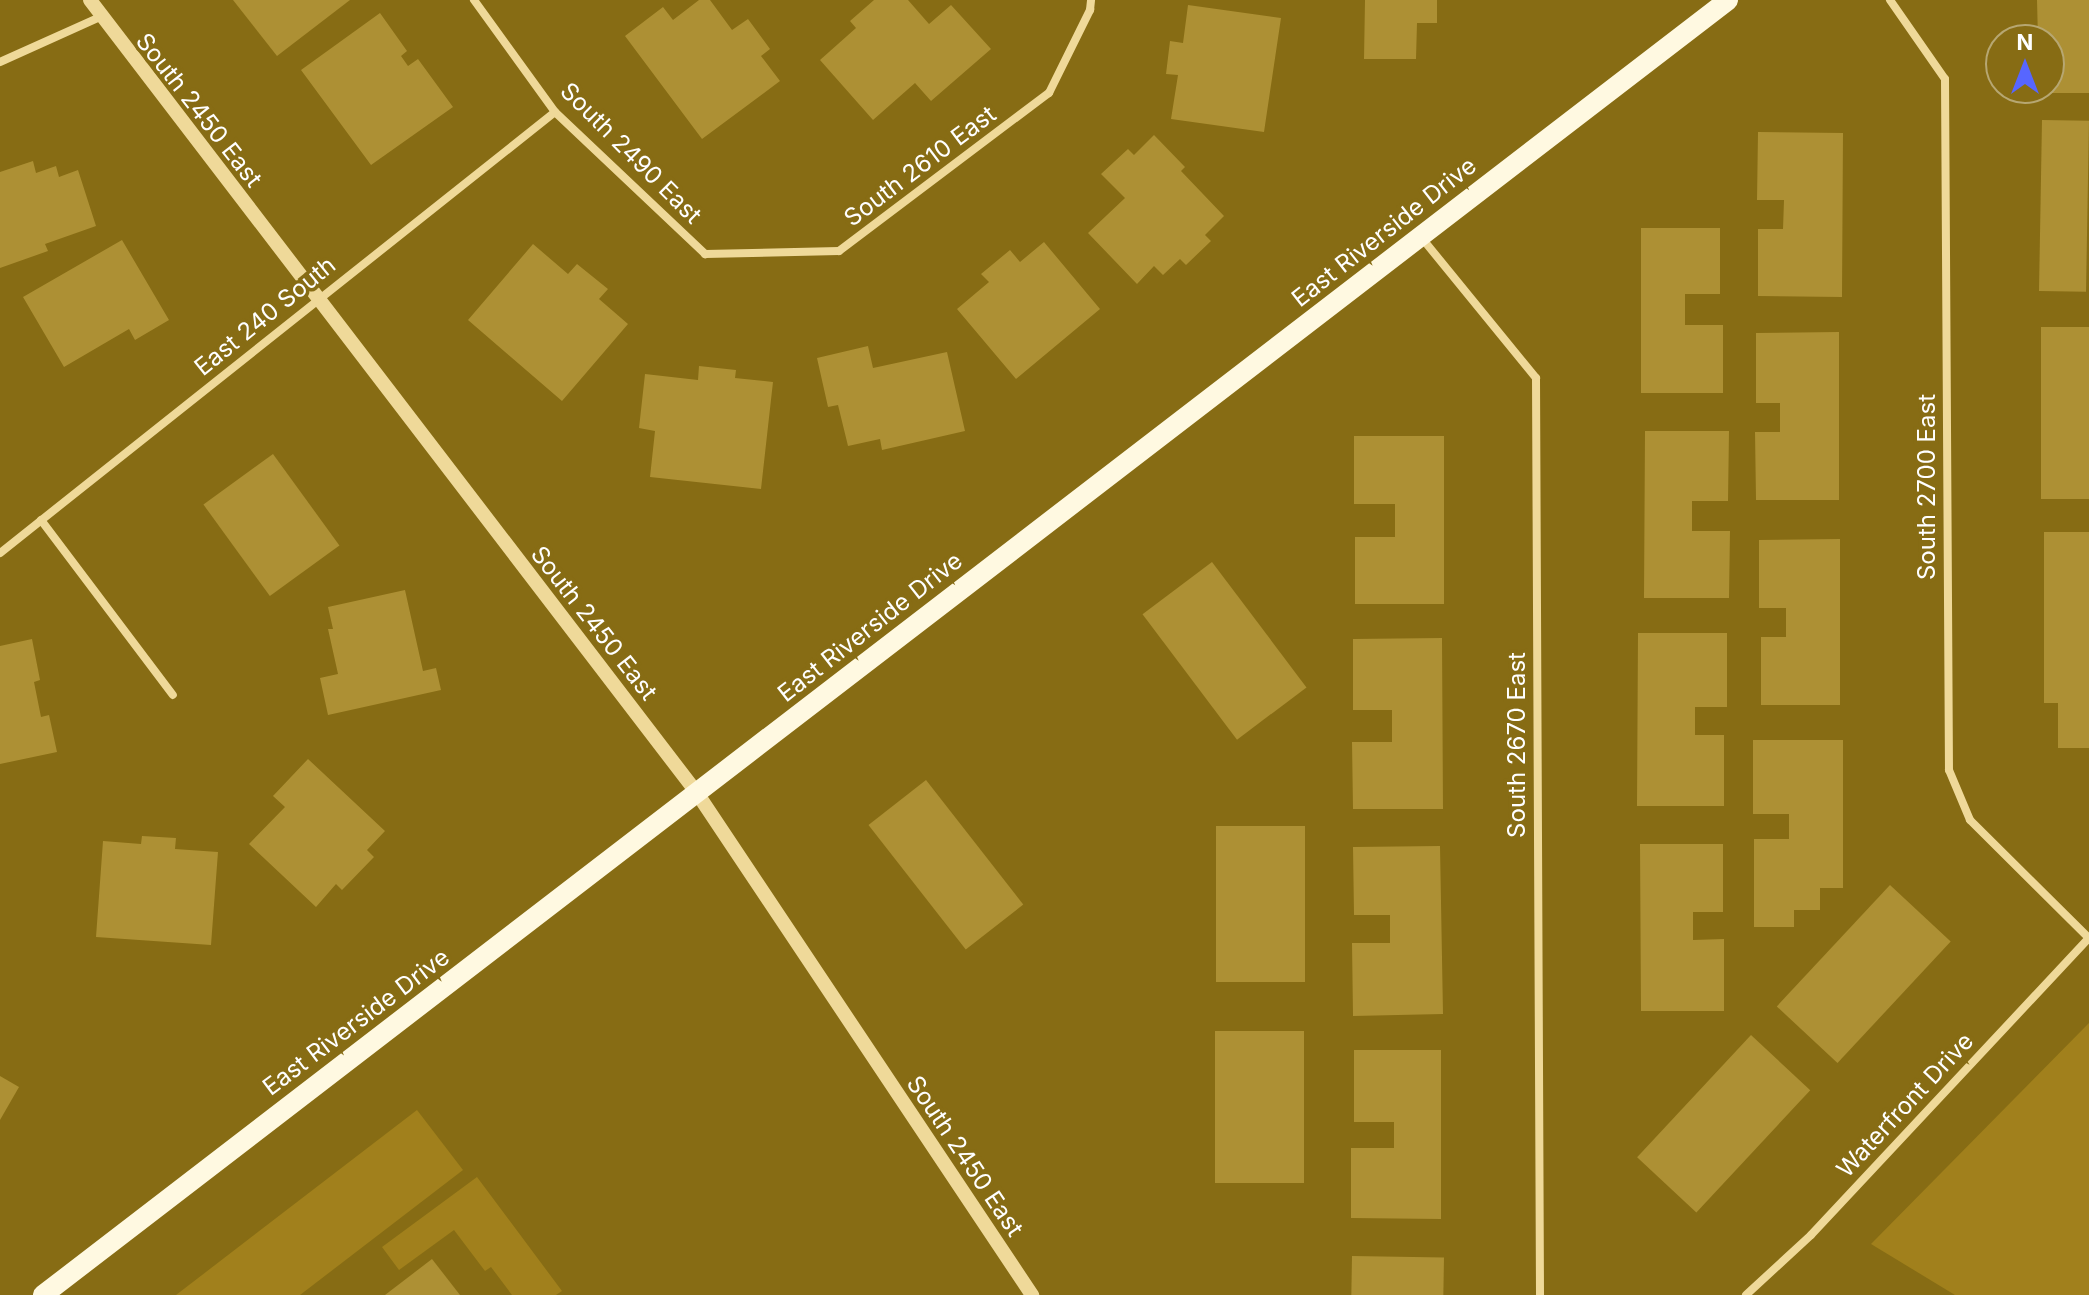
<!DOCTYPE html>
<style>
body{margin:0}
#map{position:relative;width:2089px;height:1295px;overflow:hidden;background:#876c14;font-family:Inter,sans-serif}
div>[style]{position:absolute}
.green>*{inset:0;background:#a1801c}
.building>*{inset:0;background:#ad9034;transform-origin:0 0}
.minor>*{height:8px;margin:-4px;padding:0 4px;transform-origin:4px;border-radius:4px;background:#efd999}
.tertiary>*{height:14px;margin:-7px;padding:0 7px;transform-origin:7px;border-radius:7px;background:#efd999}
.primary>*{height:20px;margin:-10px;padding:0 10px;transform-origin:10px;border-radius:10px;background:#fff9e1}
span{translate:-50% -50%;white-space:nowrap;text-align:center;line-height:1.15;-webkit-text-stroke:7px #876c14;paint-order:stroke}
.street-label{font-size:24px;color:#fff}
.north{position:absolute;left:1985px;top:24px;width:80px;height:80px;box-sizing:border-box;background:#876c14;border:2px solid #b7a772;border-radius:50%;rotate:0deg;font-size:22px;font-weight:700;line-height:32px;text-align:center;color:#fff}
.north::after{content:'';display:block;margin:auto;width:28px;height:36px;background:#5766ff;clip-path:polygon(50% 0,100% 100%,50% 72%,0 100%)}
</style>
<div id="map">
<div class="green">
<div style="clip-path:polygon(2089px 1023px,2089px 1295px,1955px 1295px,1871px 1244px)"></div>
<div style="clip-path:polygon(417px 1110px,463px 1170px,300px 1295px,176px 1295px)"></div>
<div style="clip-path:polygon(477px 1177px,562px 1291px,556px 1295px,512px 1295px,491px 1267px,485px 1271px,454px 1230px,399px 1270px,382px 1247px)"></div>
</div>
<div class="building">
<div style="clip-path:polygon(233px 0,350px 0,277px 56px)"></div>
<div style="clip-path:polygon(699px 0,710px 0,732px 30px,748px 19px,770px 49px,761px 56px,780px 81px,702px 139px,625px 36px,663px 7px,673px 20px)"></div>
<div style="clip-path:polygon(874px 0,908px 0,929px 24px,951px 5px,991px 49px,931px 101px,915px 83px,873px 120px,820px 60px,856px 28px,850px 21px)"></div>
<div style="clip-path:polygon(1365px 0,1437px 0,1437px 23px,1417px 23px,1416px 59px,1364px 59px)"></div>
<div style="clip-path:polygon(2037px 0,2089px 0,2089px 93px,2038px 93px,2038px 88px,2049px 88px,2049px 40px,2038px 40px)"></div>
<div style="clip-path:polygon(1188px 5px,1281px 18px,1264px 132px,1171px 119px,1178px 75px,1166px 74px,1170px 41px,1183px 43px)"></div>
<div style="clip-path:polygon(380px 13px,407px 51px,401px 56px,408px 66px,418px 59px,453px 107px,371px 165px,301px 70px)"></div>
<div style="left:2042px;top:120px;width:47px;height:171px;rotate:1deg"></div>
<div style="clip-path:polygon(1758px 132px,1843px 133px,1842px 297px,1758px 296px,1758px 229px,1783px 229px,1784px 200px,1757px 200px)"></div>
<div style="clip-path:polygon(1154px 135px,1185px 167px,1181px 171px,1224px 216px,1205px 235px,1211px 241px,1186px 265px,1180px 259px,1163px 275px,1154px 266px,1137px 284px,1088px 233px,1125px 198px,1101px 174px,1128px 149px,1134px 155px)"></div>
<div style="clip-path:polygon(33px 161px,36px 173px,56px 166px,59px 177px,78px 170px,96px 226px,45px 244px,48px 251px,0 268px,0 172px)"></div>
<div style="clip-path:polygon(1641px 228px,1720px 228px,1720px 294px,1685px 294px,1685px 325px,1723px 325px,1723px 393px,1641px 393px)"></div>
<div style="clip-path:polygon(122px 240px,169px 320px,135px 340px,129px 329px,64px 367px,23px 297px)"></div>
<div style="clip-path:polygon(1044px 242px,1100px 309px,1016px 379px,957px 309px,989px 282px,981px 274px,1010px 250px,1020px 262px)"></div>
<div style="clip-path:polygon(533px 244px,568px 274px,577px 264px,608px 289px,599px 299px,628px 324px,562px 401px,468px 320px)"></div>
<div style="left:2041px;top:327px;width:48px;height:172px"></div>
<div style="clip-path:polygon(1839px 332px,1839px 500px,1756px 500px,1755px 432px,1780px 432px,1780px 403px,1756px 403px,1756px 333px)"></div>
<div style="clip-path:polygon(868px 346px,873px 368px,947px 352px,965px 431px,882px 450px,880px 439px,848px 446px,838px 405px,828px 407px,817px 358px)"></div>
<div style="clip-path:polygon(699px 366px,736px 370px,735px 378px,773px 382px,761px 489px,650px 477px,655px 431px,639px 428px,645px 374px,698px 380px)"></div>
<div style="clip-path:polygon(1645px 431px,1729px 431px,1728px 501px,1692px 501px,1692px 531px,1730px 531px,1729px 598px,1644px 598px)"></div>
<div style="clip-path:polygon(1354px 436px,1444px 436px,1444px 604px,1355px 604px,1355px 537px,1395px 537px,1395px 504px,1354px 504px)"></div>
<div style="left:273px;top:454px;width:113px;height:86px;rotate:54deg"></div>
<div style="clip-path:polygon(2044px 532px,2089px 532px,2089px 748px,2058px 748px,2058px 703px,2044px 703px)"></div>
<div style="clip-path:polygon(1840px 539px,1840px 705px,1761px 705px,1761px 637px,1786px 637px,1786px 608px,1759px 608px,1759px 540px)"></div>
<div style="left:1212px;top:562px;width:157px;height:87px;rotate:53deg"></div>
<div style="clip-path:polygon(405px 590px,423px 671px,436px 668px,441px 690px,328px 715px,320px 678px,338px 674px,328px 629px,333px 629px,328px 607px)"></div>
<div style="clip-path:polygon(1638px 633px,1727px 633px,1727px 707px,1695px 707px,1695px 735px,1724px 735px,1724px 806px,1637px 806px)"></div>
<div style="clip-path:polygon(1442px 638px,1443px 809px,1353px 809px,1352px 742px,1392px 742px,1392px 710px,1353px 710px,1353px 639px)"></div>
<div style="clip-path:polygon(32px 639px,40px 680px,34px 682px,41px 717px,49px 715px,57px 752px,0 764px,0 646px)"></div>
<div style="clip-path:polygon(1753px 740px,1843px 740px,1843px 888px,1820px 888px,1820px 910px,1794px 910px,1794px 927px,1754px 927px,1754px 839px,1789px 839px,1789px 814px,1753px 814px)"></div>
<div style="clip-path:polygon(308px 759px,385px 831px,367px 850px,374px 857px,342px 890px,336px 884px,316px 907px,249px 844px,285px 807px,273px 796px)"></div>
<div style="left:926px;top:780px;width:158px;height:73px;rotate:52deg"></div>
<div style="left:1216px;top:826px;width:89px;height:156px"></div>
<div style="clip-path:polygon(142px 836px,176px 838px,175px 849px,218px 852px,211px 945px,96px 937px,103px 841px,141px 844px)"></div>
<div style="clip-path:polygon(1640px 844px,1723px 844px,1723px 912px,1693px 912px,1693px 940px,1724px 939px,1724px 1011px,1641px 1011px)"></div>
<div style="clip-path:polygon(1440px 846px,1443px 1014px,1353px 1016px,1352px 943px,1390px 943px,1390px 915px,1354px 915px,1353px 847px)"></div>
<div style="left:1890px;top:885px;width:83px;height:166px;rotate:43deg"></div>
<div style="left:1215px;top:1031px;width:89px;height:152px"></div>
<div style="left:1751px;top:1035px;width:81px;height:167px;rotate:43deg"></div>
<div style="clip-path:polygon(1354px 1050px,1441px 1050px,1441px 1219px,1351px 1218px,1351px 1148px,1394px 1148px,1394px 1122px,1354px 1122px)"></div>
<div style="clip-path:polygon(0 1076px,19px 1087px,0 1120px)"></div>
<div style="left:1352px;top:1256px;width:92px;height:39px;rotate:1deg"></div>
<div style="clip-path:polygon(432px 1259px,460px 1295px,385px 1295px)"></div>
</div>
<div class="minor">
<div style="left:474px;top:0;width:138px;rotate:54.1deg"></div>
<div style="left:555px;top:112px;width:207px;rotate:43.4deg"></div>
<div style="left:705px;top:254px;width:134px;rotate:-1.3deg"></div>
<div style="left:839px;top:251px;width:263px;rotate:-37deg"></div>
<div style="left:1049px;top:93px;width:93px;rotate:-63.7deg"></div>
<div style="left:1090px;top:10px;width:10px;rotate:-84deg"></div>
<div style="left:1890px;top:0;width:96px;rotate:55.2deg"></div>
<div style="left:1945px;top:79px;width:691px;rotate:89.67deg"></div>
<div style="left:1949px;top:770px;width:54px;rotate:67.2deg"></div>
<div style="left:1970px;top:820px;width:168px;rotate:44.8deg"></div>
<div style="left:0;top:62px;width:110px;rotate:-24.2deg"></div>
<div style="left:1421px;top:237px;width:182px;rotate:50.8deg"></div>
<div style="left:1536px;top:378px;width:917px;rotate:89.75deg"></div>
<div style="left:41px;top:520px;width:219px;rotate:53deg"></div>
<div style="left:0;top:553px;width:709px;rotate:-38.47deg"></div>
<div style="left:1746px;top:1295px;width:88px;rotate:-42.7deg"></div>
<div style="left:1811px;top:1235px;width:407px;rotate:-46.9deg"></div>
</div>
<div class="tertiary">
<div style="left:90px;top:0;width:999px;rotate:52.57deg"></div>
<div style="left:697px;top:793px;width:604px;rotate:56.28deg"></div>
</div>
<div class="primary">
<div style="left:43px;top:1295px;width:2125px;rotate:-37.54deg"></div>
</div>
<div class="street-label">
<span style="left:199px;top:110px;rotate:52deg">South 2450 East</span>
<span style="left:631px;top:153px;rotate:45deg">South 2490 East</span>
<span style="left:920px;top:166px;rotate:-37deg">South 2610 East</span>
<span style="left:1384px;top:232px;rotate:-38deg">East Riverside Drive</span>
<span style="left:265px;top:316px;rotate:-39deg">East 240 South</span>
<span style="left:1927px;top:487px;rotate:-90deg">South 2700 East</span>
<span style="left:594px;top:623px;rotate:52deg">South 2450 East</span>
<span style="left:870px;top:627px;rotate:-38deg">East Riverside Drive</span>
<span style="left:1517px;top:745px;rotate:-90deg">South 2670 East</span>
<span style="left:356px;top:1022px;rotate:-37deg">East Riverside Drive</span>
<span style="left:1905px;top:1105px;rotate:-47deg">Waterfront Drive</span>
<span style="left:965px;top:1156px;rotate:56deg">South 2450 East</span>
</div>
<div class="north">N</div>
</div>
